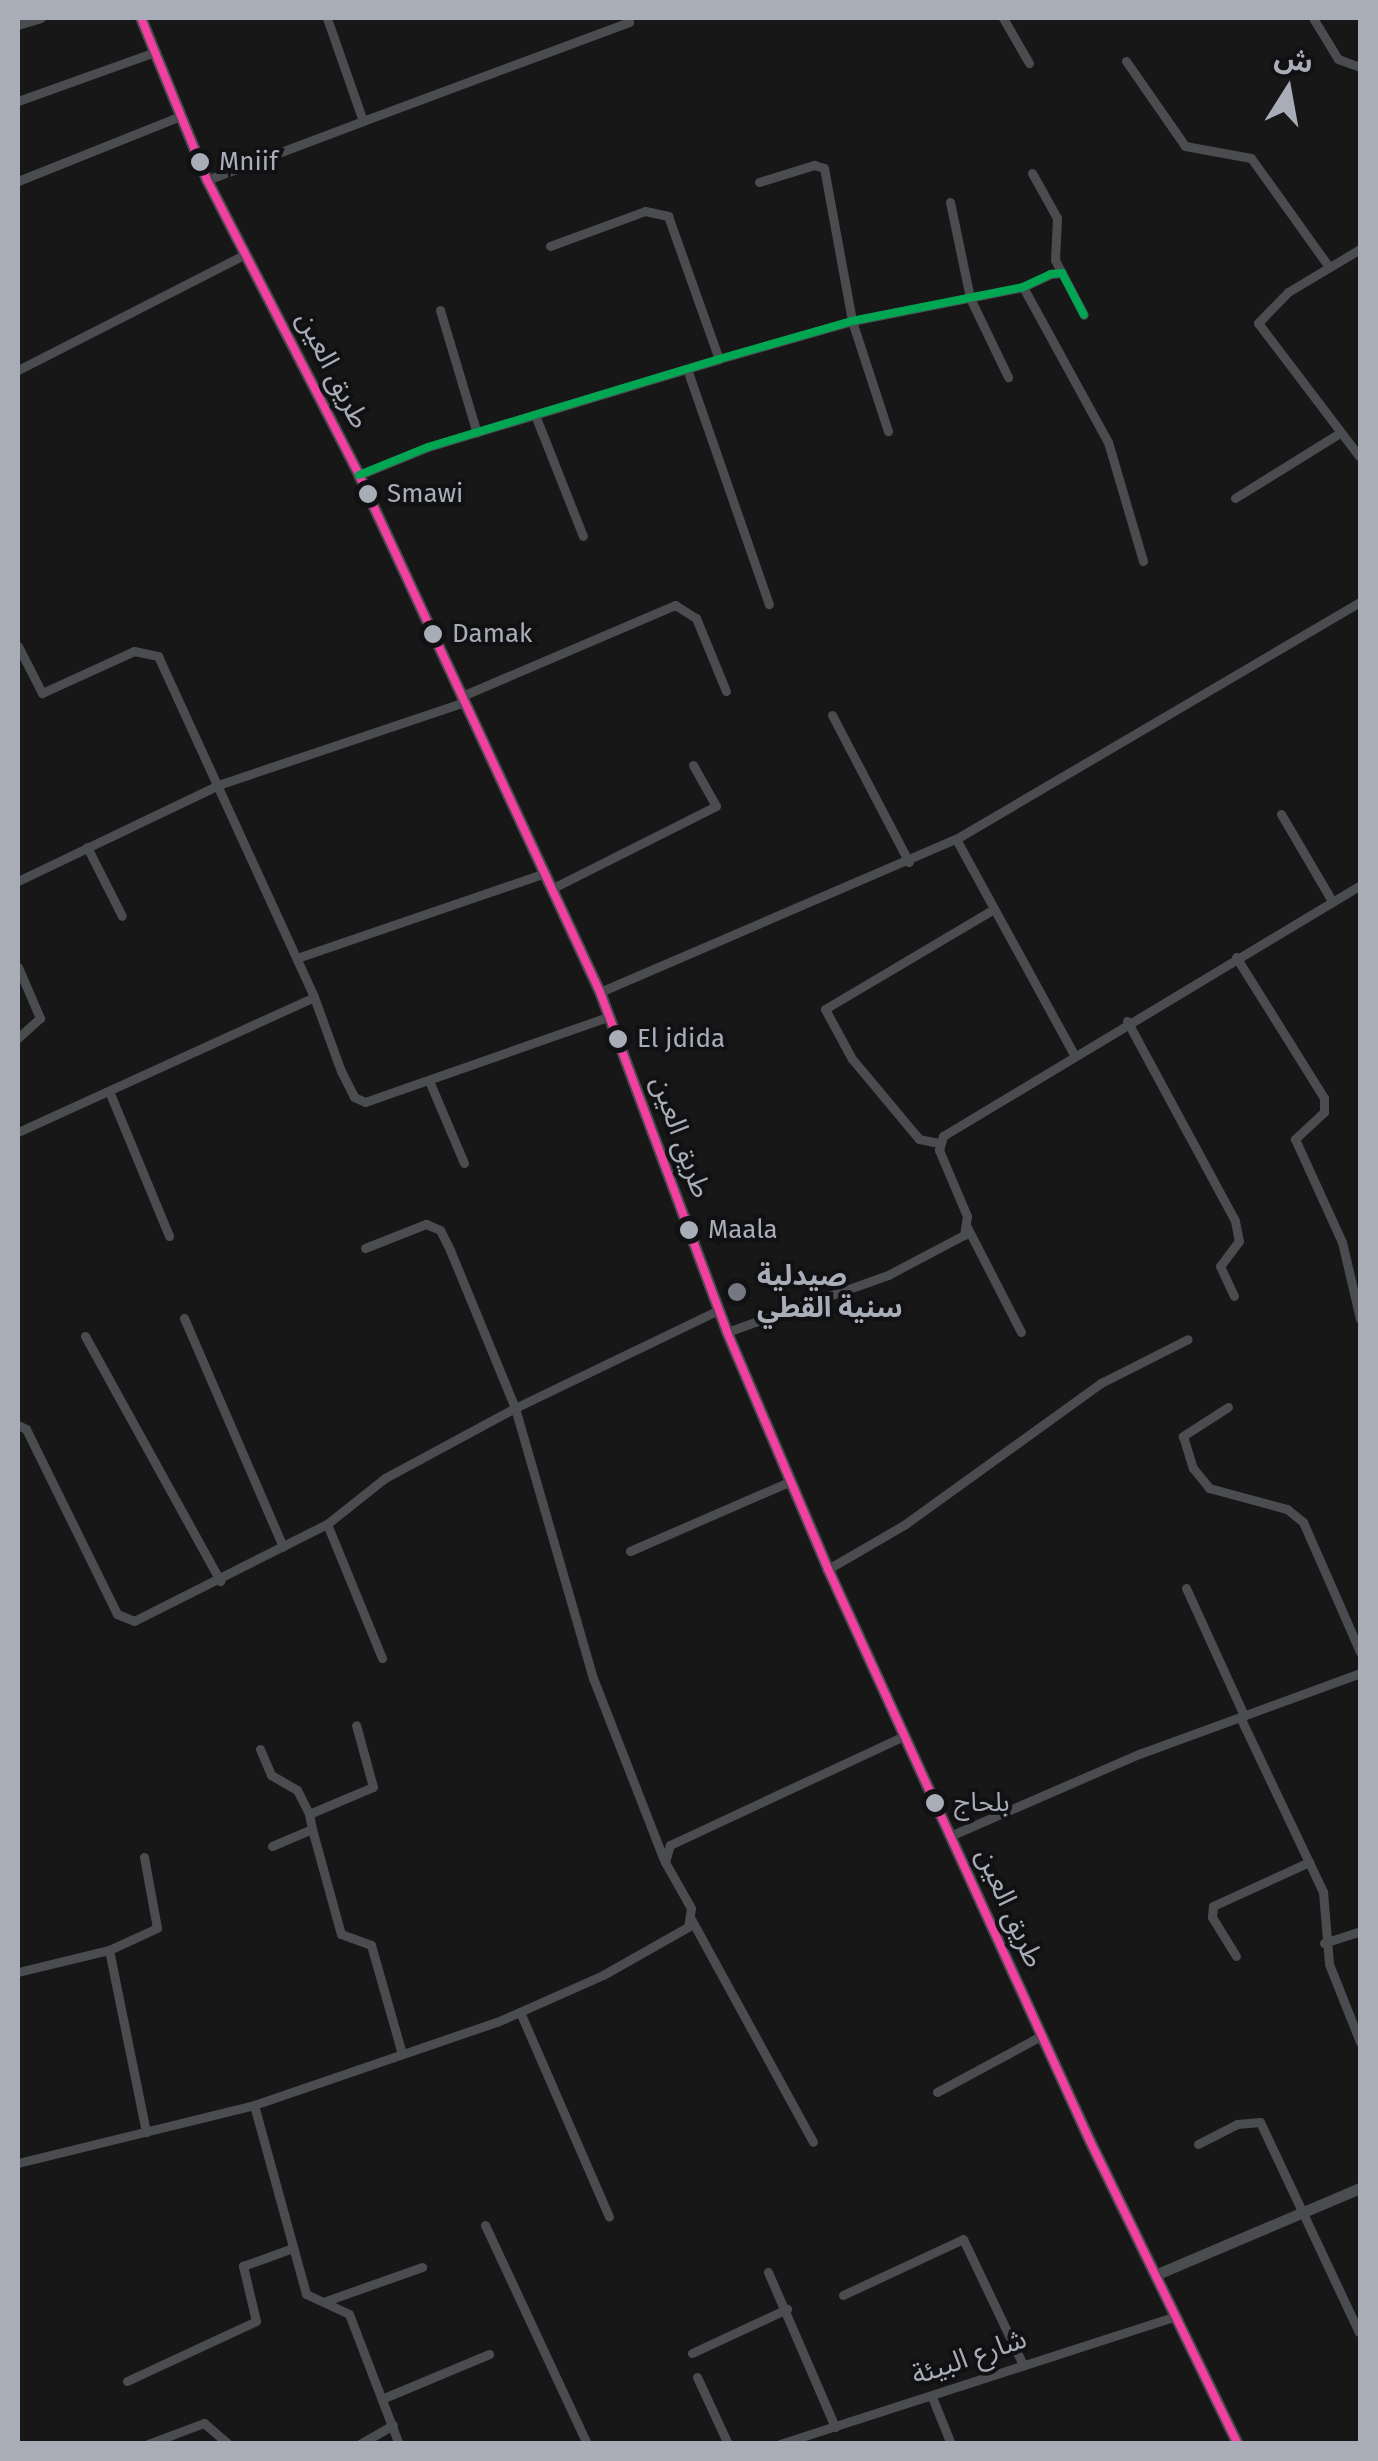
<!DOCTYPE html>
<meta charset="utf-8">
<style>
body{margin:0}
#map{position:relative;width:1378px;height:2461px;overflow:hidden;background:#171717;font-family:"Fira Sans","Noto Sans Arabic",sans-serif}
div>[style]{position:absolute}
.minor>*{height:9px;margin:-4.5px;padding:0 4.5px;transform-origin:4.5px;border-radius:4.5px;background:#4b4c50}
.tertiary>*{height:11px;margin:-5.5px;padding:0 5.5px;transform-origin:5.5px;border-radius:5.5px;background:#4b4c50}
.secondary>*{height:12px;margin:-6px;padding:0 6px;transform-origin:6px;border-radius:6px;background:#4a4a4e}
.bus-1>*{height:8px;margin:-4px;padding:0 4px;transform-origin:4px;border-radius:4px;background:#f240a1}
.bus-2>*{height:8px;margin:-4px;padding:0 4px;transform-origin:4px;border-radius:4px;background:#00a651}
.dots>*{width:28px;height:28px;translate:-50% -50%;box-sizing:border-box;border:5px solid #111113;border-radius:50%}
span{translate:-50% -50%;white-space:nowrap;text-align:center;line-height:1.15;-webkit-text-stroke:8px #111113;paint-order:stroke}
.bus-label{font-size:26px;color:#a8adb8}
.left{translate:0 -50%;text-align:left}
.street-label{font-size:28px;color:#a8adb8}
.poi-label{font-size:28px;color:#a8adb8;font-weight:700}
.frame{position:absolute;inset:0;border:20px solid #a8adb8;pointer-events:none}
.north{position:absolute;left:1238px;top:40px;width:100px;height:100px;-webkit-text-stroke:8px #111113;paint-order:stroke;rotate:11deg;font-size:28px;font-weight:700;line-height:40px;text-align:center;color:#a8adb8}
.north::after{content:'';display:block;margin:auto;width:35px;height:45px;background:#a8adb8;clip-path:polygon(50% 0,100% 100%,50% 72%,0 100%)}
</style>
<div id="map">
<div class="minor">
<div style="left:1003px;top:18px;width:52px;rotate:60deg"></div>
<div style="left:1313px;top:18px;width:48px;rotate:58.6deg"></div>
<div style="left:1338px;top:59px;width:23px;rotate:20deg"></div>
<div style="left:18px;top:25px;width:24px;rotate:-17deg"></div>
<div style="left:1126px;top:61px;width:103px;rotate:55.2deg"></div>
<div style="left:1185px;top:146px;width:67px;rotate:10.3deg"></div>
<div style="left:1251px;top:158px;width:134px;rotate:54.4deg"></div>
<div style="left:18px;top:101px;width:145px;rotate:-19.7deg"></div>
<div style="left:363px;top:121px;width:284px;rotate:-20.4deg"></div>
<div style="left:1032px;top:173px;width:51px;rotate:60.9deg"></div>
<div style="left:1057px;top:218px;width:42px;rotate:92.7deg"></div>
<div style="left:1055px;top:260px;width:15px;rotate:62deg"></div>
<div style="left:207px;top:180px;width:167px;rotate:-20.7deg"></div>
<div style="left:363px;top:121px;width:109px;rotate:-109.3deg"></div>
<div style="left:18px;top:181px;width:172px;rotate:-21.8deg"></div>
<div style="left:759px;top:182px;width:58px;rotate:-17.2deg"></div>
<div style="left:814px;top:165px;width:10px;rotate:17deg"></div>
<div style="left:824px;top:168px;width:156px;rotate:79.6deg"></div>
<div style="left:852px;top:321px;width:116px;rotate:71.9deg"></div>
<div style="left:950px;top:202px;width:98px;rotate:78.2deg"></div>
<div style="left:970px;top:298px;width:88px;rotate:64.3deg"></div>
<div style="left:550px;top:246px;width:101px;rotate:-20.2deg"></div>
<div style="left:645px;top:211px;width:24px;rotate:12deg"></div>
<div style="left:668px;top:216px;width:152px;rotate:70.4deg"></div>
<div style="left:1023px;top:287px;width:177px;rotate:61.3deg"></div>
<div style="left:1108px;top:442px;width:124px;rotate:73.6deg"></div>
<div style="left:440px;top:310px;width:128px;rotate:73.3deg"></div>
<div style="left:687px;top:369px;width:249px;rotate:70.8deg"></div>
<div style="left:18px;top:370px;width:256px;rotate:-27deg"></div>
<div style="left:535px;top:415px;width:130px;rotate:68.4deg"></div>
<div style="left:1359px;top:456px;width:167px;rotate:-127.2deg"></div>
<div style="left:1258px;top:323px;width:43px;rotate:-45.9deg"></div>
<div style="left:1288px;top:292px;width:84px;rotate:-30.8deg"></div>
<div style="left:359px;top:475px;width:74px;rotate:-22.1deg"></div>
<div style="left:428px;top:447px;width:304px;rotate:-16.8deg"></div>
<div style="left:719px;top:359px;width:138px;rotate:-15.9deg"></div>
<div style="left:852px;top:321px;width:174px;rotate:-11.2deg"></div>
<div style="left:1023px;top:287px;width:31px;rotate:-25deg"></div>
<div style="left:1051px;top:274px;width:11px;rotate:-5deg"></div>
<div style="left:1062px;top:273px;width:47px;rotate:62.4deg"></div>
<div style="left:1235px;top:498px;width:123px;rotate:-31.8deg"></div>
<div style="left:18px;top:646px;width:53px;rotate:62.9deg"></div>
<div style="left:42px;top:693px;width:101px;rotate:-24.5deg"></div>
<div style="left:134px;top:651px;width:25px;rotate:12deg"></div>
<div style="left:158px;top:656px;width:375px;rotate:65.4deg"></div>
<div style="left:462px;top:696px;width:232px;rotate:-23.1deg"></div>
<div style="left:675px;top:605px;width:25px;rotate:32deg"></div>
<div style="left:696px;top:618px;width:79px;rotate:67.7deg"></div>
<div style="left:832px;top:715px;width:166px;rotate:62.4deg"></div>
<div style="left:1281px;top:814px;width:101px;rotate:59.6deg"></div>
<div style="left:956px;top:839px;width:244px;rotate:61.3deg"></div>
<div style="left:87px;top:847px;width:77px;rotate:63.1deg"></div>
<div style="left:18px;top:881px;width:222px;rotate:-25.6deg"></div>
<div style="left:218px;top:785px;width:261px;rotate:-18.6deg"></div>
<div style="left:553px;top:888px;width:182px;rotate:-26.7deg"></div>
<div style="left:716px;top:806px;width:47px;rotate:-119.3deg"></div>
<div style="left:300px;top:957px;width:260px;rotate:-18.9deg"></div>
<div style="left:1236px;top:957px;width:166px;rotate:58deg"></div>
<div style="left:1324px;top:1098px;width:14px;rotate:90deg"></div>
<div style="left:1324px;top:1112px;width:40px;rotate:137deg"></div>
<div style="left:1295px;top:1139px;width:113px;rotate:65.5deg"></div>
<div style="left:1342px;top:1242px;width:79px;rotate:76.8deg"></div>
<div style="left:18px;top:967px;width:56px;rotate:66.7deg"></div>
<div style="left:40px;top:1018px;width:30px;rotate:138deg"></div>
<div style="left:600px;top:992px;width:387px;rotate:-23.3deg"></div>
<div style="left:956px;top:839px;width:468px;rotate:-30.4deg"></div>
<div style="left:1127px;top:1021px;width:227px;rotate:61.6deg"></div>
<div style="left:1235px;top:1221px;width:20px;rotate:79deg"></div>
<div style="left:1239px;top:1241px;width:31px;rotate:127deg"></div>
<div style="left:1220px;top:1266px;width:33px;rotate:65deg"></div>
<div style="left:430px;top:1083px;width:87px;rotate:67deg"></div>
<div style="left:109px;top:1091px;width:157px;rotate:67.5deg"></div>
<div style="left:18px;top:1132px;width:325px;rotate:-24.5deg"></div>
<div style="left:314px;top:997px;width:79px;rotate:70deg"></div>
<div style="left:341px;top:1071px;width:29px;rotate:63deg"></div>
<div style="left:354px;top:1097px;width:12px;rotate:24deg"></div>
<div style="left:365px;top:1102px;width:260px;rotate:-19.3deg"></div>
<div style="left:939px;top:1143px;width:20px;rotate:-169deg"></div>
<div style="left:919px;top:1139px;width:104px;rotate:-129.9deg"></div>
<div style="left:852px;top:1059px;width:57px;rotate:-118.4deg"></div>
<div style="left:825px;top:1009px;width:196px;rotate:-30.6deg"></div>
<div style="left:967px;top:1227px;width:118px;rotate:62.8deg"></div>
<div style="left:365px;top:1248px;width:66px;rotate:-21.5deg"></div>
<div style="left:426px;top:1224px;width:15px;rotate:23deg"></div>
<div style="left:440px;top:1230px;width:22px;rotate:63deg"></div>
<div style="left:450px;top:1250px;width:171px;rotate:67.6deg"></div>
<div style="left:515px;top:1408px;width:281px;rotate:73.9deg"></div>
<div style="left:593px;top:1678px;width:195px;rotate:68.7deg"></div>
<div style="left:184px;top:1318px;width:249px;rotate:66.6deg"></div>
<div style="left:727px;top:1332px;width:171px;rotate:-19.5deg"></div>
<div style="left:888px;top:1275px;width:86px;rotate:-27.8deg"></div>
<div style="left:964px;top:1235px;width:19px;rotate:-81deg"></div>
<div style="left:967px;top:1216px;width:72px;rotate:-113deg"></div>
<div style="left:939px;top:1150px;width:15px;rotate:-74deg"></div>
<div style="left:943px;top:1136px;width:487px;rotate:-31deg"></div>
<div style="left:85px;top:1336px;width:280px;rotate:61.1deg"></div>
<div style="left:1228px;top:1407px;width:54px;rotate:147.2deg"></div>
<div style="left:1183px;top:1436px;width:34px;rotate:73deg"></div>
<div style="left:1193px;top:1468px;width:26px;rotate:51deg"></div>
<div style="left:1209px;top:1488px;width:81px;rotate:15.1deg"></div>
<div style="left:1287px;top:1509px;width:21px;rotate:39deg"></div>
<div style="left:1303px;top:1522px;width:142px;rotate:66.3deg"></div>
<div style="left:18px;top:1425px;width:9px;rotate:27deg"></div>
<div style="left:26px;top:1429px;width:206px;rotate:63.8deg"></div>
<div style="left:117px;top:1614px;width:18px;rotate:22deg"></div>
<div style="left:134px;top:1621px;width:216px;rotate:-26.7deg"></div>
<div style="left:327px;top:1524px;width:74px;rotate:-38.4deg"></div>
<div style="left:385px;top:1478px;width:148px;rotate:-28.3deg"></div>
<div style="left:515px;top:1408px;width:226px;rotate:-25.7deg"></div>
<div style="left:327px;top:1524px;width:145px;rotate:67.7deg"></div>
<div style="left:630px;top:1551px;width:176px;rotate:-23.5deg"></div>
<div style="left:828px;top:1569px;width:88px;rotate:-30.1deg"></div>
<div style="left:904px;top:1525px;width:243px;rotate:-35.8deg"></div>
<div style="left:1101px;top:1383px;width:97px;rotate:-26.8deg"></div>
<div style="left:1186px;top:1588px;width:140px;rotate:65.5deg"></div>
<div style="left:1240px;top:1717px;width:194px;rotate:64.6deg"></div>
<div style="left:1323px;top:1892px;width:72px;rotate:85.2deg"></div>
<div style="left:1329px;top:1964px;width:84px;rotate:68.3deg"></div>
<div style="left:260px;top:1749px;width:28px;rotate:67deg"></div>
<div style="left:271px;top:1775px;width:30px;rotate:30deg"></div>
<div style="left:297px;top:1790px;width:27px;rotate:63deg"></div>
<div style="left:312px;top:1829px;width:15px;rotate:-101deg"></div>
<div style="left:309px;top:1814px;width:69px;rotate:-22.9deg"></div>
<div style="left:373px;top:1787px;width:64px;rotate:-105.3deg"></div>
<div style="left:950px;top:1836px;width:206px;rotate:-23.5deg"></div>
<div style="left:1139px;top:1754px;width:235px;rotate:-20.1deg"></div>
<div style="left:272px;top:1846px;width:43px;rotate:-23deg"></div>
<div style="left:312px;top:1829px;width:109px;rotate:74.6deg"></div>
<div style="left:341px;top:1934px;width:32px;rotate:20deg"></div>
<div style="left:371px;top:1945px;width:113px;rotate:74.1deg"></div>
<div style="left:144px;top:1857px;width:72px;rotate:79.6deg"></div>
<div style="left:157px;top:1928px;width:53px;rotate:155.4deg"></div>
<div style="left:109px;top:1950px;width:186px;rotate:78.5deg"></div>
<div style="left:691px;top:1919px;width:254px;rotate:61.3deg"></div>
<div style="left:1324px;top:1943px;width:38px;rotate:-18deg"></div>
<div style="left:1236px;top:1956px;width:46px;rotate:-121.6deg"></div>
<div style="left:1212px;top:1917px;width:11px;rotate:-85deg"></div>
<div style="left:1213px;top:1906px;width:106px;rotate:-24.6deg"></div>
<div style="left:18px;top:1972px;width:94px;rotate:-13.6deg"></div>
<div style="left:520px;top:2012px;width:223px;rotate:66.5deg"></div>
<div style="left:937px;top:2092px;width:118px;rotate:-28.3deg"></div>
<div style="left:254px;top:2105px;width:196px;rotate:74.6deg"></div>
<div style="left:306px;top:2294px;width:47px;rotate:24.9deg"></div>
<div style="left:349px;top:2314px;width:139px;rotate:69deg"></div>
<div style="left:1198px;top:2144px;width:44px;rotate:-27.1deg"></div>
<div style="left:1237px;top:2124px;width:23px;rotate:-5deg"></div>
<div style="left:1260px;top:2122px;width:232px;rotate:64.8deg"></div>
<div style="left:18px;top:2163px;width:243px;rotate:-13.8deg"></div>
<div style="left:254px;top:2105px;width:257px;rotate:-18.9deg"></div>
<div style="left:497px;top:2022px;width:116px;rotate:-23.9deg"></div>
<div style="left:603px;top:1975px;width:98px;rotate:-29.5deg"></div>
<div style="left:688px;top:1927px;width:19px;rotate:-81deg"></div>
<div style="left:691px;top:1908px;width:53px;rotate:-119.5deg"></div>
<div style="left:665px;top:1862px;width:18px;rotate:-74deg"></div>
<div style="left:670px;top:1845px;width:258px;rotate:-25deg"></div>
<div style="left:485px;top:2225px;width:242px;rotate:65deg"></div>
<div style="left:768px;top:2272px;width:169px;rotate:66.6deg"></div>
<div style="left:843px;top:2295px;width:132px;rotate:-25deg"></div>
<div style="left:963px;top:2239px;width:140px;rotate:64.5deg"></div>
<div style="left:326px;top:2301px;width:102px;rotate:-19.5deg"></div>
<div style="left:692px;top:2353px;width:105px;rotate:-24.9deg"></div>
<div style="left:697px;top:2377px;width:74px;rotate:65.2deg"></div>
<div style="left:127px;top:2381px;width:142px;rotate:-24.9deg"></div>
<div style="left:256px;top:2321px;width:57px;rotate:-103.3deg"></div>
<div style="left:243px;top:2266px;width:50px;rotate:-19.9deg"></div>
<div style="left:932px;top:2397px;width:51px;rotate:68deg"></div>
<div style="left:384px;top:2398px;width:114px;rotate:-22.7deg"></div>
<div style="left:148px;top:2444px;width:60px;rotate:-20.6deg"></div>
<div style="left:204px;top:2423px;width:32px;rotate:41deg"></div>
<div style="left:360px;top:2444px;width:38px;rotate:-30deg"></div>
<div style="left:780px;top:2444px;width:414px;rotate:-17.9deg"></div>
</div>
<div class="tertiary">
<div style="left:1155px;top:2275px;width:223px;rotate:-23deg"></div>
</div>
<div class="secondary">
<div style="left:141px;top:18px;width:175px;rotate:67.8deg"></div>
<div style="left:207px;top:180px;width:332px;rotate:62.7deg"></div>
<div style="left:359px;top:475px;width:570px;rotate:65.01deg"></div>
<div style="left:600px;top:992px;width:363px;rotate:69.5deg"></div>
<div style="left:727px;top:1332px;width:258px;rotate:66.9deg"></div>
<div style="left:828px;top:1569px;width:629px;rotate:65.39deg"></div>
<div style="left:1090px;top:2141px;width:337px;rotate:64deg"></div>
</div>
<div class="bus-1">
<div style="left:141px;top:18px;width:175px;rotate:67.8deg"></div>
<div style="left:207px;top:180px;width:332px;rotate:62.7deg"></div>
<div style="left:359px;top:475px;width:570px;rotate:65.01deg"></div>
<div style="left:600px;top:992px;width:363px;rotate:69.5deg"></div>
<div style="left:727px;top:1332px;width:258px;rotate:66.9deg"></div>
<div style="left:828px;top:1569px;width:629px;rotate:65.39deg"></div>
<div style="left:1090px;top:2141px;width:337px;rotate:64deg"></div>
</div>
<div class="bus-2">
<div style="left:359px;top:475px;width:74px;rotate:-22.1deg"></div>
<div style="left:428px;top:447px;width:304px;rotate:-16.8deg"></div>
<div style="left:719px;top:359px;width:138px;rotate:-15.9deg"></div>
<div style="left:852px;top:321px;width:174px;rotate:-11.2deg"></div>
<div style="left:1023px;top:287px;width:31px;rotate:-25deg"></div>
<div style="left:1051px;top:274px;width:11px;rotate:-5deg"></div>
<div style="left:1062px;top:273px;width:47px;rotate:62.4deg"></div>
</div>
<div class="dots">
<div style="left:200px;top:162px;background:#a8adb8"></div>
<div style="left:368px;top:494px;background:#a8adb8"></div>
<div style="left:433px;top:634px;background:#a8adb8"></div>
<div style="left:618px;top:1039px;background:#a8adb8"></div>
<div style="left:689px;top:1230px;background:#a8adb8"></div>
<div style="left:737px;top:1292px;background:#757880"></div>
<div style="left:935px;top:1803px;background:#a8adb8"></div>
</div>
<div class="bus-label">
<span class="left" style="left:219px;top:162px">Mniif</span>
<span class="left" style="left:387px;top:494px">Smawi</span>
<span class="left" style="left:452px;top:634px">Damak</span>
<span class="left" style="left:637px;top:1039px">El jdida</span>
<span class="left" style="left:708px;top:1230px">Maala</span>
<span class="left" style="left:954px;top:1803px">بلحاج</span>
</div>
<div class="street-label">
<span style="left:333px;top:370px;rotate:63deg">طريق العين</span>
<span style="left:681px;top:1137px;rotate:70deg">طريق العين</span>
<span style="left:1010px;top:1908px;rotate:66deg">طريق العين</span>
<span style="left:969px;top:2357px;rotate:-19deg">شارع البيئة</span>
</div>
<div class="poi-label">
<span class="left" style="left:757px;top:1292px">صيدلية<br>سنية القطي</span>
</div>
<div class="frame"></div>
<div class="north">ش</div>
</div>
